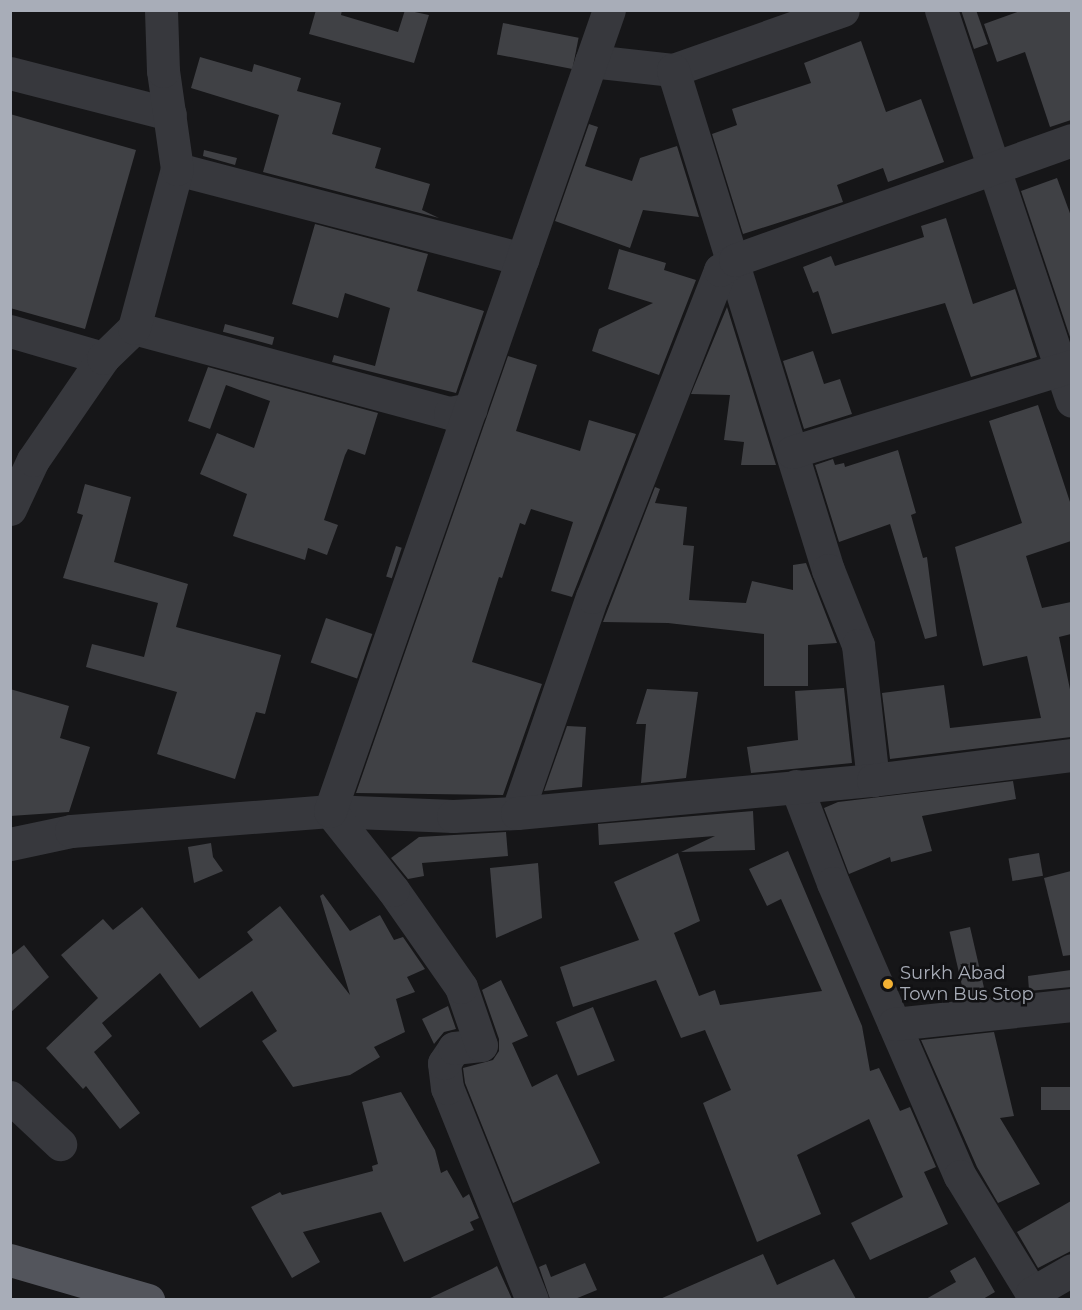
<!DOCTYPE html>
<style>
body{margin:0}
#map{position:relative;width:1082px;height:1310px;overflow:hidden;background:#161618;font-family:Montserrat,sans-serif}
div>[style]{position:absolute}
.building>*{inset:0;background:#404145;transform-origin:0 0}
.minor>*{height:33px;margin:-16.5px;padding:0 16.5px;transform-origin:16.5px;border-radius:16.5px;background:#37383d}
.major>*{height:33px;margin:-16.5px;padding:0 16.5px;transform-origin:16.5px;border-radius:16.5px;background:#53555c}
.dots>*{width:16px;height:16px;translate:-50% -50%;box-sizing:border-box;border:3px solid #111113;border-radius:50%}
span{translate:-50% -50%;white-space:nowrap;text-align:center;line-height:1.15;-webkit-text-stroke:5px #111113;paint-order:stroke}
.poi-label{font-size:18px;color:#a8adb8}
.left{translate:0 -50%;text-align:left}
.frame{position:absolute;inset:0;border:12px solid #a8adb8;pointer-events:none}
</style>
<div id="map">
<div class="building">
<div style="clip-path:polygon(316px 10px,342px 10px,341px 15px,398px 32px,405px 10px,429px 15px,414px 63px,309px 34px)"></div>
<div style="clip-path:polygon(961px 10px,976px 10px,988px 44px,974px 49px)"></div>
<div style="clip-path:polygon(1023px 10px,1071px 10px,1071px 120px,1050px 127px,1025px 52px,997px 62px,984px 24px)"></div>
<div style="left:503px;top:23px;width:77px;height:32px;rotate:11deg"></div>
<div style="clip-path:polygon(861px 41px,886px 112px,921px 99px,944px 162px,888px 182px,883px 168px,837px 185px,843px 202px,743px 234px,712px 134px,737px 125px,732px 109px,811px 83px,804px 63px)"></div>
<div style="clip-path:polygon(200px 57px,252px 72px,254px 64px,301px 78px,297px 91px,341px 103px,332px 134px,381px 148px,375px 168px,430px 184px,422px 210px,439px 218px,263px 172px,279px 115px,191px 88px)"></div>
<div style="clip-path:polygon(10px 114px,136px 150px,85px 329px,10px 308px)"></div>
<div style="clip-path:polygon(589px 124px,598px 127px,585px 166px,632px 181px,640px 158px,677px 146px,699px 217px,643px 210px,630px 248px,555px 221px)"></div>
<div style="clip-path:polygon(204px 150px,237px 158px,235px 165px,203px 156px)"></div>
<div style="clip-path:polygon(1057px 178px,1071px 216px,1071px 340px,1021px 191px)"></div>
<div style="clip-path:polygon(946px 218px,973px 304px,1015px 289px,1037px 357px,971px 377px,945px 303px,832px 334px,818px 291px,813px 293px,803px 267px,831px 256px,835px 266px,924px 237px,921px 226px)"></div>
<div style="clip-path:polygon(315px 224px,428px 254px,417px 291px,484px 311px,456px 393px,332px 362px,334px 355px,375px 366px,390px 308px,345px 293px,338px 318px,292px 304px)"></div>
<div style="clip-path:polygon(619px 249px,666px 263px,664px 270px,696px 280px,659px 375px,592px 351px,599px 329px,653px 303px,608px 289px)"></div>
<div style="clip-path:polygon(727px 307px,776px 465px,741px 465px,744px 442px,724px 440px,730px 395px,691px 394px)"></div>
<div style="left:225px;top:324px;width:51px;height:8px;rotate:15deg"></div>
<div style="clip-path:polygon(813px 351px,824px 384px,840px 379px,852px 414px,804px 429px,783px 361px)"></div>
<div style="clip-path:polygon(508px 356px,537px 365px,516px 431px,580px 451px,589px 420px,636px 434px,572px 597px,551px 591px,573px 522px,531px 509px,525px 525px,520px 523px,502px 578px,499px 577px,472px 662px,542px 684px,503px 795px,356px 793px)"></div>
<div style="clip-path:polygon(208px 367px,378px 413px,365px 455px,348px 449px,345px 455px,324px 520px,338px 525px,327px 555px,308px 548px,305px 560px,233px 536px,247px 494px,200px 474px,217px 433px,254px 448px,270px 401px,226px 385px,210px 429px,188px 421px)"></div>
<div style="clip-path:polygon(1038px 405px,1071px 505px,1071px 541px,1026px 556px,1042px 608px,1071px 602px,1071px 634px,1059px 637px,1071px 694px,1071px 737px,890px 759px,882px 693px,944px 685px,950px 728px,1041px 718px,1027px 656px,983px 666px,955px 547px,1022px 523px,989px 421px)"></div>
<div style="clip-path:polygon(898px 450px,916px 513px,911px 515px,923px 558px,927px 557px,937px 636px,925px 639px,890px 524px,839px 542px,815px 465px,833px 459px,835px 465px,844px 463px,845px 467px)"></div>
<div style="clip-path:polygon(85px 484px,131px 497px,114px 562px,188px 584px,176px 627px,281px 655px,265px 714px,256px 712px,235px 779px,157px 754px,177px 692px,86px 667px,92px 644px,144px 657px,158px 603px,63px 578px,83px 515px,77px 513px)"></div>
<div style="clip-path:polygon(655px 487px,660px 489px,655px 503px,687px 507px,683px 545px,694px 546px,689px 600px,746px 603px,752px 581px,793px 590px,793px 565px,806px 563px,837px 643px,808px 645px,808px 686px,764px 686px,764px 634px,668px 623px,603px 622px)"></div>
<div style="left:396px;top:546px;width:6px;height:32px;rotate:18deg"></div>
<div style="left:326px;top:618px;width:49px;height:47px;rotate:19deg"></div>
<div style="clip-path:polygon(844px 688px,852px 763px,751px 773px,747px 747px,798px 740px,795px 691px)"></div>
<div style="clip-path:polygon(10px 689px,69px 706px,60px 738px,90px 747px,69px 812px,10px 816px)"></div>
<div style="clip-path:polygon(647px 689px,698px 692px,686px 778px,641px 783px,646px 724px,636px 724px)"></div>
<div style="clip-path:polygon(567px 726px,586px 727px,582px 787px,544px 791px)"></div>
<div style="clip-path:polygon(1013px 781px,1016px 799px,922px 816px,932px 851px,891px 862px,890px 857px,849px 874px,824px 808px,838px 802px)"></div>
<div style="clip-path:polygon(753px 811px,755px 850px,681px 852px,715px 836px,599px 845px,598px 824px)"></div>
<div style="clip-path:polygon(506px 832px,508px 856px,422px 863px,424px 876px,408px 879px,391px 858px,419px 837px)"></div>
<div style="clip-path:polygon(211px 843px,213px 857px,223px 871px,194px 883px,188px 847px)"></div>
<div style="clip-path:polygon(788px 851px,862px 1026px,870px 1071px,879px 1068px,900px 1111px,910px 1107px,936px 1167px,924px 1172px,948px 1224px,870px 1260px,851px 1223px,903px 1197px,869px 1119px,797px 1155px,821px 1214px,757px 1242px,703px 1103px,731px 1090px,705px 1030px,681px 1038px,656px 980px,573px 1007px,560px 967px,639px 940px,614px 882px,678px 853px,700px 921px,674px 933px,699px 996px,715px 990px,720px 1005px,822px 991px,781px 899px,767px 906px,749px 869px)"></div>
<div style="left:1039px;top:853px;width:23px;height:31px;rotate:80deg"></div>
<div style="clip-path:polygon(538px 863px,542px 918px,496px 938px,490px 868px)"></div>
<div style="clip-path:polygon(1071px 871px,1071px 955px,1063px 956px,1044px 878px)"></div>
<div style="clip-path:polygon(323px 894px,350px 931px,380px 915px,394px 940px,403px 937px,425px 969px,407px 977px,415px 992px,396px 999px,405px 1032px,374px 1047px,380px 1057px,350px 1075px,293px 1087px,262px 1041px,277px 1031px,252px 991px,200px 1028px,160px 973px,102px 1023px,112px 1036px,94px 1052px,140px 1113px,120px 1129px,86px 1086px,83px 1089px,46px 1048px,98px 998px,61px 955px,103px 919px,113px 930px,142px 907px,199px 979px,253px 940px,247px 932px,280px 906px,350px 995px,320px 896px)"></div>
<div style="left:970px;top:927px;width:70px;height:21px;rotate:77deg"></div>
<div style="clip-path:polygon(24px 945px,49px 977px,10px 1013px,10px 956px)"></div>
<div style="clip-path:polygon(1071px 970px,1071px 987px,1029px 991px,1028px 976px)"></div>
<div style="clip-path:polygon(501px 980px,528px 1036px,512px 1043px,532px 1087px,557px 1074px,600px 1163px,513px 1203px,465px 1083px,463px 1068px,493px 1060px,499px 1051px,499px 1039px,482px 990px)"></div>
<div style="clip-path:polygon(448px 1006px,456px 1029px,444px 1032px,434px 1044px,422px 1019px)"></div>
<div style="left:593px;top:1007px;width:58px;height:40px;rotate:68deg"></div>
<div style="clip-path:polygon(994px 1032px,1014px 1116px,1000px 1118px,1040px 1184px,998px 1203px,977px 1167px,921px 1040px)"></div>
<div style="left:1071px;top:1087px;width:23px;height:30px;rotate:90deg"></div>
<div style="clip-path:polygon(401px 1092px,435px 1150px,441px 1173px,447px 1170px,463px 1198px,469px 1194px,479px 1218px,470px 1222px,474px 1230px,404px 1262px,381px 1212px,303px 1232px,320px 1262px,292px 1278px,251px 1207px,280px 1192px,282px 1195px,373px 1171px,372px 1166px,378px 1164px,362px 1102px)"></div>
<div style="clip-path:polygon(1071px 1201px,1071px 1251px,1038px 1268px,1017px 1232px)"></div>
<div style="clip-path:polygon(763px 1254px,777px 1285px,834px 1259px,856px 1299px,660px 1299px)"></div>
<div style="clip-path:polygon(975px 1257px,995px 1292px,983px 1299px,926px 1299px,956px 1282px,950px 1271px)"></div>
<div style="clip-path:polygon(585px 1263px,597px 1290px,575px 1299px,550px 1299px,539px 1267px,546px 1264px,551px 1277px)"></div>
<div style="clip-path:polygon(497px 1266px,512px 1299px,428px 1299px,492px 1269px)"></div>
</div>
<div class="minor">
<div style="left:941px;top:10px;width:412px;rotate:71.5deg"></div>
<div style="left:591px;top:61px;width:82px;rotate:6.3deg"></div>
<div style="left:673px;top:70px;width:180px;rotate:-19.4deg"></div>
<div style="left:673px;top:70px;width:523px;rotate:72.78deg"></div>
<div style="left:828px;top:570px;width:81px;rotate:68.2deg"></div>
<div style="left:858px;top:645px;width:136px;rotate:83.7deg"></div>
<div style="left:10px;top:73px;width:165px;rotate:14.4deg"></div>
<div style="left:177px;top:169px;width:357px;rotate:14.6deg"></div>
<div style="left:134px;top:328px;width:327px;rotate:15.1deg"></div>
<div style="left:450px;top:413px;width:21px;rotate:-11deg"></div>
<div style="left:10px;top:331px;width:97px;rotate:16.2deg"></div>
<div style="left:792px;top:452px;width:293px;rotate:-17.1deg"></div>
<div style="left:10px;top:509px;width:54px;rotate:-64.9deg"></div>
<div style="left:33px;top:460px;width:124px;rotate:-55.5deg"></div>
<div style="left:103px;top:358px;width:43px;rotate:-44.1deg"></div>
<div style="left:134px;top:328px;width:165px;rotate:-74.9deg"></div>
<div style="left:177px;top:169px;width:99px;rotate:-98.1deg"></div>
<div style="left:163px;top:71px;width:61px;rotate:-91.9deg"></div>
<div style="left:796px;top:786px;width:104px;rotate:69.1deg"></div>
<div style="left:833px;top:883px;width:319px;rotate:66.6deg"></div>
<div style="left:960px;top:1176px;width:145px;rotate:58.5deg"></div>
<div style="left:517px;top:813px;width:229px;rotate:-70.9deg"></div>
<div style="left:592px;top:597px;width:351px;rotate:-68.6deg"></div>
<div style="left:720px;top:270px;width:18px;rotate:-34deg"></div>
<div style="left:735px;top:260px;width:358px;rotate:-19.6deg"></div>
<div style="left:10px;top:844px;width:62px;rotate:-12deg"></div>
<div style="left:71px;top:831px;width:260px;rotate:-4.4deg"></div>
<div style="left:330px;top:811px;width:123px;rotate:2.3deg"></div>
<div style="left:453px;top:816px;width:64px;rotate:-2.7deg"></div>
<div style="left:517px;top:813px;width:358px;rotate:-5.3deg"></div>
<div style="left:873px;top:780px;width:201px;rotate:-7.2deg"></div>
<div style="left:894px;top:1024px;width:179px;rotate:-6.1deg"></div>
<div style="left:10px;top:1097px;width:69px;rotate:43.2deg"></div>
<div style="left:1032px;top:1293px;width:46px;rotate:-29.9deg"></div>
<div style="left:532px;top:1300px;width:228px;rotate:-111.8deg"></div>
<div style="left:447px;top:1088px;width:25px;rotate:-97deg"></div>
<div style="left:444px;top:1063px;width:18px;rotate:-56deg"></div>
<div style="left:454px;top:1048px;width:27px;rotate:-6deg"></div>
<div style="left:481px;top:1045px;width:61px;rotate:-109deg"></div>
<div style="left:461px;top:987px;width:118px;rotate:-125deg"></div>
<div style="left:393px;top:890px;width:101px;rotate:-128.6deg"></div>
<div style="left:330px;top:811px;width:848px;rotate:-70.8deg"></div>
</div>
<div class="major">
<div style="left:10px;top:1260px;width:144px;rotate:16.2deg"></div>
</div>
<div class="dots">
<div style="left:888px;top:984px;background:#f2b134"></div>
</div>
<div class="poi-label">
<span class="left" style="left:900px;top:984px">Surkh Abad<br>Town Bus Stop</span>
</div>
<div class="frame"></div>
</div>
